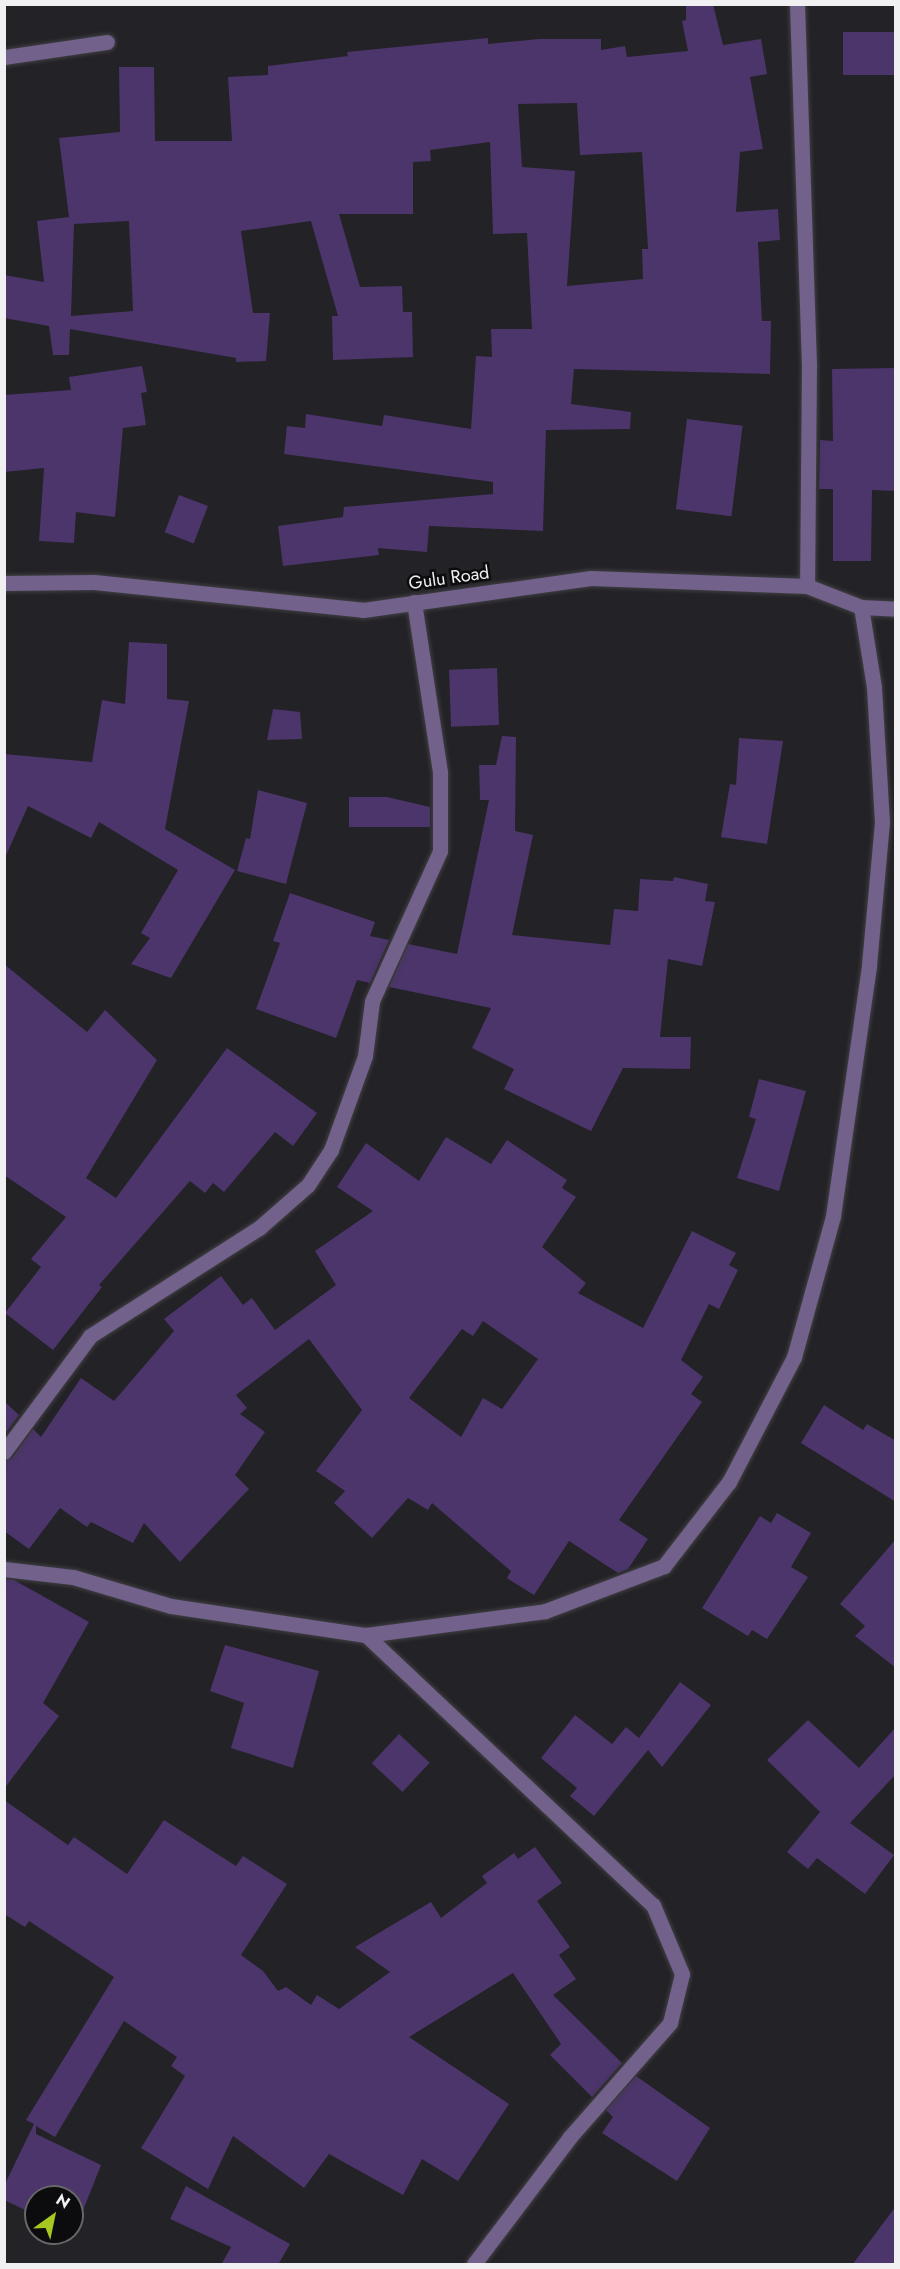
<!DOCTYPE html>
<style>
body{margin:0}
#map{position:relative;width:900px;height:2269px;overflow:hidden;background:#232226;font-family:Jost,sans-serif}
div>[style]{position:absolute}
.building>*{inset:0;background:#4b356a;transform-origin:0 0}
.roads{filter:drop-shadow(0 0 2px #403f43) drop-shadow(0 0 2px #403f43)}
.minor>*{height:15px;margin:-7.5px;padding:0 7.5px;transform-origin:7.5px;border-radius:7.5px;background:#71618b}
span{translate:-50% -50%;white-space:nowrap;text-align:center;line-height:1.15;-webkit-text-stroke:5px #0c0c0e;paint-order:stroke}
.street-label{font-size:18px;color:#f0eff2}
.frame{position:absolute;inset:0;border:6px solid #f0eff2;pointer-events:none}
.north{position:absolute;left:24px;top:2185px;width:60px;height:60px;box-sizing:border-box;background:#0c0c0e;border:2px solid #676769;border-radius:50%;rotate:33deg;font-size:16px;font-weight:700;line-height:24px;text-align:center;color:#f0eff2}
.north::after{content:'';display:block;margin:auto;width:21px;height:27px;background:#a6c821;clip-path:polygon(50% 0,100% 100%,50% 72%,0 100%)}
</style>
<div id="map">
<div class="building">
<div style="clip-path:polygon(evenodd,686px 4px,713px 4px,723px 45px,761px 39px,767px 74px,750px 77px,763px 149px,740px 152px,736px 212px,778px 209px,780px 240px,758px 242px,762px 321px,771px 321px,770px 374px,574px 369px,571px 404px,631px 412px,630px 429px,546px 430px,543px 531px,429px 526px,427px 552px,378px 548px,379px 555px,283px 566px,278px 526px,343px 517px,344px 507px,493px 494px,493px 482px,284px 454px,287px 426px,305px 428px,306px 414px,382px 426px,384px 415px,471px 429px,476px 356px,492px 357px,491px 329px,532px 329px,527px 233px,493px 234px,490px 142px,430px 150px,431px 161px,413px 162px,413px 214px,339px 214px,360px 287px,402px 286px,403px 312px,412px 312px,413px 357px,333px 360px,332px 316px,338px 316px,311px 221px,241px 231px,253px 313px,270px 313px,266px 361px,236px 362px,236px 358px,70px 329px,69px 355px,53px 355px,49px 326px,4px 318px,4px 275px,44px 282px,37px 221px,69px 217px,59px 138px,120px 132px,119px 67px,154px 67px,155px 141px,232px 141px,228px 77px,268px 75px,268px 66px,348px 56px,347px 52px,488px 38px,488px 44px,539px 39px,601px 39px,601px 50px,625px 46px,627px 57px,688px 51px,682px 21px,686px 20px,686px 4px,577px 103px,580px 155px,642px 152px,648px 249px,642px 249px,643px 279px,567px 286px,575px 171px,522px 167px,518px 104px,577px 103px,686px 4px,129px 221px,133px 311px,71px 316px,74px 224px,129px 221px)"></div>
<div style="left:896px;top:32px;width:43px;height:53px;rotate:90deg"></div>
<div style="clip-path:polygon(142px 366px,147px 392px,141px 393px,146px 425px,123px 428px,115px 517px,76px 512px,74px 543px,39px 541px,44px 468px,4px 472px,4px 395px,71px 390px,69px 377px)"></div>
<div style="clip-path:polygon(896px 368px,896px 491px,872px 490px,871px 561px,833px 561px,833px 489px,819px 489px,820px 440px,833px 441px,832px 369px)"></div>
<div style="left:687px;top:419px;width:56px;height:91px;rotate:7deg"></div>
<div style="left:179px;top:495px;width:31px;height:40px;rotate:21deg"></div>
<div style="clip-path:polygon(129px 642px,167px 644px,167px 699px,189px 701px,165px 829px,235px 870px,171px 978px,131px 964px,150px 938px,141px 933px,178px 870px,99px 822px,91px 838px,28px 806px,4px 860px,4px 754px,92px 762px,102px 700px,125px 704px)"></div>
<div style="left:497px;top:668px;width:57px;height:48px;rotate:88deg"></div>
<div style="clip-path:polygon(273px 709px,300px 712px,302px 739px,267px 740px)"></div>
<div style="clip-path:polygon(502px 736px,516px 737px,515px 831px,533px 835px,512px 935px,610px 945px,614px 909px,638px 911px,640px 879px,673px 881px,674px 877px,708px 884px,705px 901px,715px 902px,702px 966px,668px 959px,660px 1037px,691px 1037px,690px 1069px,623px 1068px,591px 1131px,504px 1089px,514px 1069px,472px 1048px,491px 1008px,389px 987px,408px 944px,457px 954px,489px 800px,480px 800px,479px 765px,496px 765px)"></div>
<div style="clip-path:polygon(739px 738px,783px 741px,767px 844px,721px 837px,730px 784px,736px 785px)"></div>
<div style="clip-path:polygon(258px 790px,307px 803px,286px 884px,237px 871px,246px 838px,250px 839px)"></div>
<div style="clip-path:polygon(349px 797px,387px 797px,430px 807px,430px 827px,349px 827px)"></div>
<div style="clip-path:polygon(290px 893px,375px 922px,370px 936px,389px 940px,370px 983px,357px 980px,336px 1038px,256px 1009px,280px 943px,273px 941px)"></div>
<div style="clip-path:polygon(4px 964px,87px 1032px,105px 1010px,157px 1060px,86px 1178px,116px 1198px,227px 1048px,317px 1113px,293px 1146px,275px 1132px,224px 1192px,213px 1183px,205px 1193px,190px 1181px,99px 1285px,102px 1287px,53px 1350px,5px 1313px,41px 1267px,31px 1259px,66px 1217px,4px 1175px)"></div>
<div style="clip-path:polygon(759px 1079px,806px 1091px,779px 1191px,737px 1178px,756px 1119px,749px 1117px)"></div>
<div style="clip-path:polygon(evenodd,446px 1137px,491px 1164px,507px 1140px,567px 1180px,562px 1188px,576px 1197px,542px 1247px,586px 1283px,578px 1293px,643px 1328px,692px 1231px,736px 1253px,729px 1265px,738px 1270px,719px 1309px,709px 1304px,681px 1360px,703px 1377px,691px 1394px,702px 1402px,619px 1520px,648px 1539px,628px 1569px,618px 1573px,569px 1541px,534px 1595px,507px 1578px,511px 1571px,432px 1503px,428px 1510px,408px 1498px,372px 1538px,334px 1503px,345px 1491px,316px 1471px,362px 1410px,309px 1339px,236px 1395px,247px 1408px,240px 1414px,265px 1432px,235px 1475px,249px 1489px,180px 1562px,144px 1523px,133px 1543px,91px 1522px,87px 1527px,60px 1508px,29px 1549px,4px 1531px,4px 1462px,12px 1458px,33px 1429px,41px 1437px,81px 1378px,114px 1401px,174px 1331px,164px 1319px,221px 1276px,243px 1305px,252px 1298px,275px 1330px,336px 1285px,315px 1251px,373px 1211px,337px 1187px,366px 1143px,419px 1181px,446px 1137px,483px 1321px,538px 1359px,502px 1409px,483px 1398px,461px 1437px,409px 1398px,462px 1329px,473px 1336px,483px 1321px)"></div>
<div style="clip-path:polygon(4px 1401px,19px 1415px,4px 1435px)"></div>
<div style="clip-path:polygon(824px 1405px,863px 1430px,867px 1424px,896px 1441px,896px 1502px,801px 1443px)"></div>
<div style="clip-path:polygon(777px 1513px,811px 1533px,791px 1567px,808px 1577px,767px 1639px,752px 1630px,748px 1636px,702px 1608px,760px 1516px,771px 1523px)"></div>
<div style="clip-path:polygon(896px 1539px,896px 1668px,855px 1636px,865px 1626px,840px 1604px)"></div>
<div style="clip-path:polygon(4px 1579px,14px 1580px,89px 1622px,43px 1703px,59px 1716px,4px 1789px)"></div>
<div style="clip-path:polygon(225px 1645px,319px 1671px,293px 1768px,231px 1748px,244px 1703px,210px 1691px)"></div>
<div style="clip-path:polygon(680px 1682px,711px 1705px,662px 1767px,648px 1750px,594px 1816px,570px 1796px,577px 1788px,541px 1758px,575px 1715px,612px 1744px,626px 1727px,639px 1738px)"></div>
<div style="clip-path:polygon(808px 1720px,859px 1768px,896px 1727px,896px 1774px,850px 1823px,894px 1855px,865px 1894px,817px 1858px,808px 1869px,787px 1852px,820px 1812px,767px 1760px)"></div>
<div style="left:399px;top:1734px;width:42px;height:40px;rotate:43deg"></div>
<div style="clip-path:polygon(4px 1800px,68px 1845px,74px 1837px,127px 1874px,164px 1820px,236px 1866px,243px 1856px,287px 1884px,241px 1955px,263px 1971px,278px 1991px,286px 1987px,311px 2005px,317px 1995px,339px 2009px,390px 1972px,355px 1947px,431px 1902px,441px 1918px,487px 1883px,482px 1876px,514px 1853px,518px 1859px,535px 1847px,562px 1883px,537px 1901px,570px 1947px,559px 1955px,576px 1979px,553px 1995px,622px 2063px,592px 2097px,550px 2055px,561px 2044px,513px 1973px,409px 2037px,509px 2104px,458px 2181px,422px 2159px,403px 2195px,329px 2154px,304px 2188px,233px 2136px,208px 2189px,141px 2148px,185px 2076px,171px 2066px,177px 2057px,124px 2021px,55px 2137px,36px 2126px,36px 2134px,101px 2165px,82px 2213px,72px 2209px,72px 2197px,36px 2194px,36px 2215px,4px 2200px,4px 2186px,34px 2124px,26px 2120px,114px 1977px,29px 1921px,25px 1927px,4px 1914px)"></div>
<div style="clip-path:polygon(636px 2076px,710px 2128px,677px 2181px,602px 2133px,613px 2117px,606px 2110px)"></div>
<div style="clip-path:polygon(186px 2186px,290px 2244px,278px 2265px,221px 2265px,231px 2247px,170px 2219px)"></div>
<div style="clip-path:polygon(896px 2206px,896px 2265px,852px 2265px)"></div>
</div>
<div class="roads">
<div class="minor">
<div style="left:797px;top:4px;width:360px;rotate:88.1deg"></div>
<div style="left:809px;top:364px;width:222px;rotate:90.5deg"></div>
<div style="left:4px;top:57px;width:104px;rotate:-8.3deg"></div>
<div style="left:4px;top:583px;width:90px;rotate:-0.6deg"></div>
<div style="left:94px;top:582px;width:270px;rotate:5.9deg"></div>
<div style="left:363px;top:610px;width:230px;rotate:-8deg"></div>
<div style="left:591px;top:578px;width:216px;rotate:2.1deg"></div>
<div style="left:807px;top:586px;width:58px;rotate:21.3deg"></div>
<div style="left:861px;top:607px;width:35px;rotate:3deg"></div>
<div style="left:4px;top:1452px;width:144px;rotate:-53.4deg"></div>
<div style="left:90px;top:1336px;width:201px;rotate:-32.6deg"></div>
<div style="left:259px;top:1228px;width:65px;rotate:-41.3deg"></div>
<div style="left:308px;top:1185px;width:42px;rotate:-56.7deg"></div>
<div style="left:331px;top:1150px;width:100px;rotate:-70.1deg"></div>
<div style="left:365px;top:1056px;width:55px;rotate:-82.7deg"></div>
<div style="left:372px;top:1001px;width:165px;rotate:-65.6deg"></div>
<div style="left:440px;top:851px;width:79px;rotate:-90deg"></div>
<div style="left:440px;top:772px;width:172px;rotate:-98.7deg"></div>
<div style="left:4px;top:1569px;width:69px;rotate:6.6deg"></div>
<div style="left:73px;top:1577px;width:102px;rotate:16.5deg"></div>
<div style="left:171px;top:1606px;width:197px;rotate:8.5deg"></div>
<div style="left:366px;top:1635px;width:181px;rotate:-7.6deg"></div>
<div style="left:545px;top:1611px;width:127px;rotate:-20.7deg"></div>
<div style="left:664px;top:1566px;width:106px;rotate:-52.3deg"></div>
<div style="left:729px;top:1482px;width:141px;rotate:-62.5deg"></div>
<div style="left:794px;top:1357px;width:146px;rotate:-74.5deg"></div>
<div style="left:833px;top:1216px;width:254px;rotate:-81.8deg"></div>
<div style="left:869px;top:965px;width:144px;rotate:-84.8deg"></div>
<div style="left:882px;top:822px;width:135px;rotate:-93.4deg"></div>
<div style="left:874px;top:687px;width:81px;rotate:-99.2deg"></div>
<div style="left:366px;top:1635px;width:394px;rotate:43.3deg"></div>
<div style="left:653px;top:1905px;width:75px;rotate:67.2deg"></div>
<div style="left:682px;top:1974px;width:50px;rotate:103.8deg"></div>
<div style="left:670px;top:2023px;width:152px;rotate:131.3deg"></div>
<div style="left:570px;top:2137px;width:159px;rotate:127.1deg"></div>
</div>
</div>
<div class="street-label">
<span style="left:449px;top:578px;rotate:-8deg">Gulu Road</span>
</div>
<div class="frame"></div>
<div class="north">N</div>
</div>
